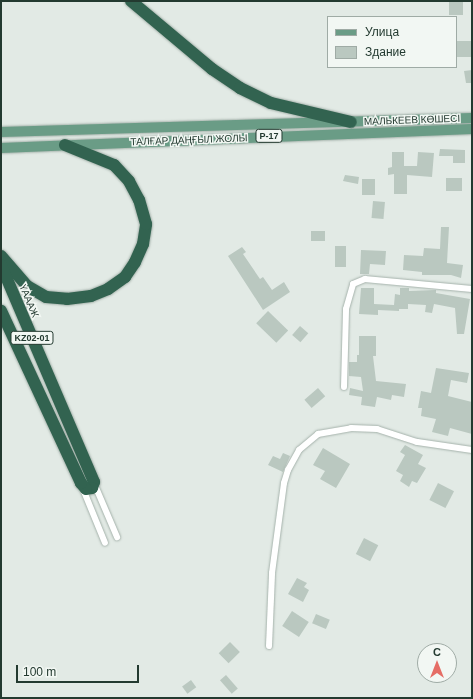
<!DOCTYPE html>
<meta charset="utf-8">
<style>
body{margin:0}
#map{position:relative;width:473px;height:699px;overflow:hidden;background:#e2eae5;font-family:Helvetica,sans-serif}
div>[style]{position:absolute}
.building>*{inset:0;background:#bac8c0;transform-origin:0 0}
.roads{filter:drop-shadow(0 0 1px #a5b2ab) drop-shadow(0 0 1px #a5b2ab)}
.street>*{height:6px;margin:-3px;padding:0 3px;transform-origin:3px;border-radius:3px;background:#fff}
.primary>*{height:10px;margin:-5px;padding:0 5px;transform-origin:5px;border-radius:5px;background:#6a9c86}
.highway>*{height:12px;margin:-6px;padding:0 6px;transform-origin:6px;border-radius:6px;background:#326350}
span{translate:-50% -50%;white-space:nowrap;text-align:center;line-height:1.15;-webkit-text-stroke:3px #f2f7f3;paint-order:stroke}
.shield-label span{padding:1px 3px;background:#f2f7f3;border:1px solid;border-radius:3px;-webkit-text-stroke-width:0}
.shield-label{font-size:9px;color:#233a30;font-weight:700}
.street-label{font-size:10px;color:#233a30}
.frame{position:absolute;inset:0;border:2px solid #233a30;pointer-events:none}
.legend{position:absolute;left:327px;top:16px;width:130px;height:52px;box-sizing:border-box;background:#f2f7f3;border:1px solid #9faba5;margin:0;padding:5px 7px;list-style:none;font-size:12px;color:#233a30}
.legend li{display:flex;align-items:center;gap:8px;height:20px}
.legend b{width:20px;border:1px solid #9faba5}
.north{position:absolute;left:417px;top:643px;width:40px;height:40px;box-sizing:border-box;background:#f2f7f3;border:1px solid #9faba5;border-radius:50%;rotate:0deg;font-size:11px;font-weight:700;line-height:16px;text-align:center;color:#233a30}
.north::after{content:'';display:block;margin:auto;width:14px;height:18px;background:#e56d65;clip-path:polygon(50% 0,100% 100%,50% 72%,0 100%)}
.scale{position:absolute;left:16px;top:665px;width:123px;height:18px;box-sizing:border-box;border:2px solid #233a30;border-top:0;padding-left:5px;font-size:12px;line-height:14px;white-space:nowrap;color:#233a30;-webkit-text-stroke:3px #f2f7f3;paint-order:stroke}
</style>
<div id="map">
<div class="building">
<div style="left:449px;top:1px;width:14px;height:14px"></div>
<div style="left:456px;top:41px;width:15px;height:16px"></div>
<div style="clip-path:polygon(472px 70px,472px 83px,466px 83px,464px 71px)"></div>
<div style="clip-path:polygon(440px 149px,465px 150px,465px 163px,453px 163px,453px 156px,439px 156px)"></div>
<div style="clip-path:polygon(392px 152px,404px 152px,404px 166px,417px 166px,418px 152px,434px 153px,432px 177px,407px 175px,407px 194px,394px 194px,394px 174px,388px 175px,388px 168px,392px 167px)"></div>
<div style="clip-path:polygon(345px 175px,359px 177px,358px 184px,343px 181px)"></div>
<div style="left:446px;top:178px;width:16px;height:13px"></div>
<div style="left:362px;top:179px;width:13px;height:16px"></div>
<div style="left:373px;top:201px;width:12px;height:17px;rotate:5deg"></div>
<div style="clip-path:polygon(441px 227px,449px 227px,447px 263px,463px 265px,461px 278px,451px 275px,422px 275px,422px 272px,403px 270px,404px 255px,423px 256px,424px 248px,440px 249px)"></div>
<div style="left:311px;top:231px;width:14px;height:10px"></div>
<div style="left:346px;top:246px;width:21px;height:11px;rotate:90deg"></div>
<div style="clip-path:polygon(242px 247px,246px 252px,243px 254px,260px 279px,263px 277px,272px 290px,284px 282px,290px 292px,263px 310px,228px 256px)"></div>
<div style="clip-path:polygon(361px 250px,386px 251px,385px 265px,370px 264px,369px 274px,360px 274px)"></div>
<div style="clip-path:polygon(361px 288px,374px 288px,374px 304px,394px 305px,395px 294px,400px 295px,400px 288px,409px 288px,409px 291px,436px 290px,436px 293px,470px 299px,464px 334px,457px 334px,455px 308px,434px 304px,432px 313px,425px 312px,426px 305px,408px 304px,408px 309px,399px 309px,399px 311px,378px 310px,378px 315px,359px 314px)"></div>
<div style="left:268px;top:311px;width:28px;height:17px;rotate:44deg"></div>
<div style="left:300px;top:326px;width:11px;height:12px;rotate:41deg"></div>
<div style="clip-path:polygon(359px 336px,376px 336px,376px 356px,373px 356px,376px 381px,406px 384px,404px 397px,392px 395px,391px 400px,377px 397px,375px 407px,361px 405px,362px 397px,349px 395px,350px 388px,363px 391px,361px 377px,349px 376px,349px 362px,357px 362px,357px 355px,359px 355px)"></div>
<div style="clip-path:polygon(436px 368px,469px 373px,467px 383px,451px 380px,448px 396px,472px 402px,472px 434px,450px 428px,448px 436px,432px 432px,436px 419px,421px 416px,422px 408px,418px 408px,421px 391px,431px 393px)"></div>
<div style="left:318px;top:388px;width:11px;height:18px;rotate:49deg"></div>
<div style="clip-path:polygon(405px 445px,423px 455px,418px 464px,426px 468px,417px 483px,412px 481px,409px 487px,400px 481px,403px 475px,396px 471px,405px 455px,400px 452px)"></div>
<div style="clip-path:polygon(323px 448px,350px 464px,336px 488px,320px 479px,325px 471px,313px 465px)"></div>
<div style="clip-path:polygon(283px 453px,290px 456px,283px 472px,268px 465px,273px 456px,280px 459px)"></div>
<div style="left:438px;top:483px;width:18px;height:19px;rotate:27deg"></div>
<div style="left:364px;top:538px;width:16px;height:18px;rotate:27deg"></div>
<div style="clip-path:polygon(297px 578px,307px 583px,304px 587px,309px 590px,303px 602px,288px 594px)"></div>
<div style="left:292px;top:611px;width:20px;height:18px;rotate:33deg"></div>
<div style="left:316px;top:614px;width:15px;height:10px;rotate:23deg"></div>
<div style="left:230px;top:642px;width:14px;height:16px;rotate:45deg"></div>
<div style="left:226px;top:675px;width:18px;height:8px;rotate:49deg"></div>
<div style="left:191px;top:680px;width:9px;height:11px;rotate:54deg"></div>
</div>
<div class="roads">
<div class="street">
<div style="left:344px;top:387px;width:78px;rotate:-88.5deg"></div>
<div style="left:346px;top:309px;width:26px;rotate:-74deg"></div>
<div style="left:353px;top:284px;width:13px;rotate:-23deg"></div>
<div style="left:365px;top:279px;width:107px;rotate:5.3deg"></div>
<div style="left:94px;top:483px;width:59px;rotate:66.9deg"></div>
<div style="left:83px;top:489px;width:58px;rotate:67.8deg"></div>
<div style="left:269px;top:646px;width:73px;rotate:-87.6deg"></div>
<div style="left:272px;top:573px;width:91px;rotate:-82.4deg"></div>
<div style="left:284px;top:483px;width:14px;rotate:-73deg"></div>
<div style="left:288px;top:470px;width:23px;rotate:-61deg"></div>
<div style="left:299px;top:450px;width:25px;rotate:-40deg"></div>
<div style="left:318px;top:434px;width:34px;rotate:-10deg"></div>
<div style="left:351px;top:428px;width:26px;rotate:2deg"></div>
<div style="left:377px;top:429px;width:42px;rotate:18deg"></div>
<div style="left:417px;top:442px;width:56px;rotate:8.3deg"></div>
</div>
<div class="primary">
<div style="left:1px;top:132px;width:471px;rotate:-1.7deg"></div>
<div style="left:1px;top:148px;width:471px;rotate:-2.3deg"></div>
</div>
<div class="highway">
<div style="left:131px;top:1px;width:106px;rotate:40deg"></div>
<div style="left:212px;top:69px;width:34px;rotate:34deg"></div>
<div style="left:240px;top:88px;width:34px;rotate:26deg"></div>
<div style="left:271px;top:103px;width:82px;rotate:13.4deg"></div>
<div style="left:1px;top:256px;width:40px;rotate:49deg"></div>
<div style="left:27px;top:286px;width:22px;rotate:30deg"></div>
<div style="left:46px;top:297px;width:21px;rotate:5deg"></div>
<div style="left:67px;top:299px;width:24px;rotate:-7deg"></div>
<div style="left:91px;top:296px;width:18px;rotate:-22deg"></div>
<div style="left:108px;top:289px;width:21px;rotate:-35deg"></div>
<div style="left:125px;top:277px;width:18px;rotate:-56deg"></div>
<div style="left:135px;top:262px;width:20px;rotate:-66deg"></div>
<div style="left:143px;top:244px;width:20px;rotate:-81deg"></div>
<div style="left:146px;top:224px;width:25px;rotate:-106deg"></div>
<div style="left:139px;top:200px;width:21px;rotate:-118deg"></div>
<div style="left:129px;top:181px;width:22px;rotate:-133deg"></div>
<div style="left:114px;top:165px;width:53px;rotate:-157.8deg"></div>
<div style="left:1px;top:265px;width:236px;rotate:66.8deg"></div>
<div style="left:94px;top:482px;width:6px;rotate:108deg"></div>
<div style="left:92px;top:488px;width:6px;rotate:171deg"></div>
<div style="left:86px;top:489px;width:8px;rotate:-130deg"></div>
<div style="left:81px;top:483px;width:190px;rotate:-114.9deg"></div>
</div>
</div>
<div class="shield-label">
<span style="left:269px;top:136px">P-17</span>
<span style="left:32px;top:338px">KZ02-01</span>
</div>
<div class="street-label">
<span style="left:412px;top:120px;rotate:-2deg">МАЛЬКЕЕВ КӨШЕСІ</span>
<span style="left:189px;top:140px;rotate:-2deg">ТАЛҒАР ДАҢҒЫЛ ЖОЛЫ</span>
<span style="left:29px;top:301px;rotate:67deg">ҮАААЖ</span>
</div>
<div class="frame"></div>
<ul class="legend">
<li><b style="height:5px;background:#6a9c86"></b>Улица</li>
<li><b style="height:11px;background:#bac8c0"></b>Здание</li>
</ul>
<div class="north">С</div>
<div class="scale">100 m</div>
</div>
